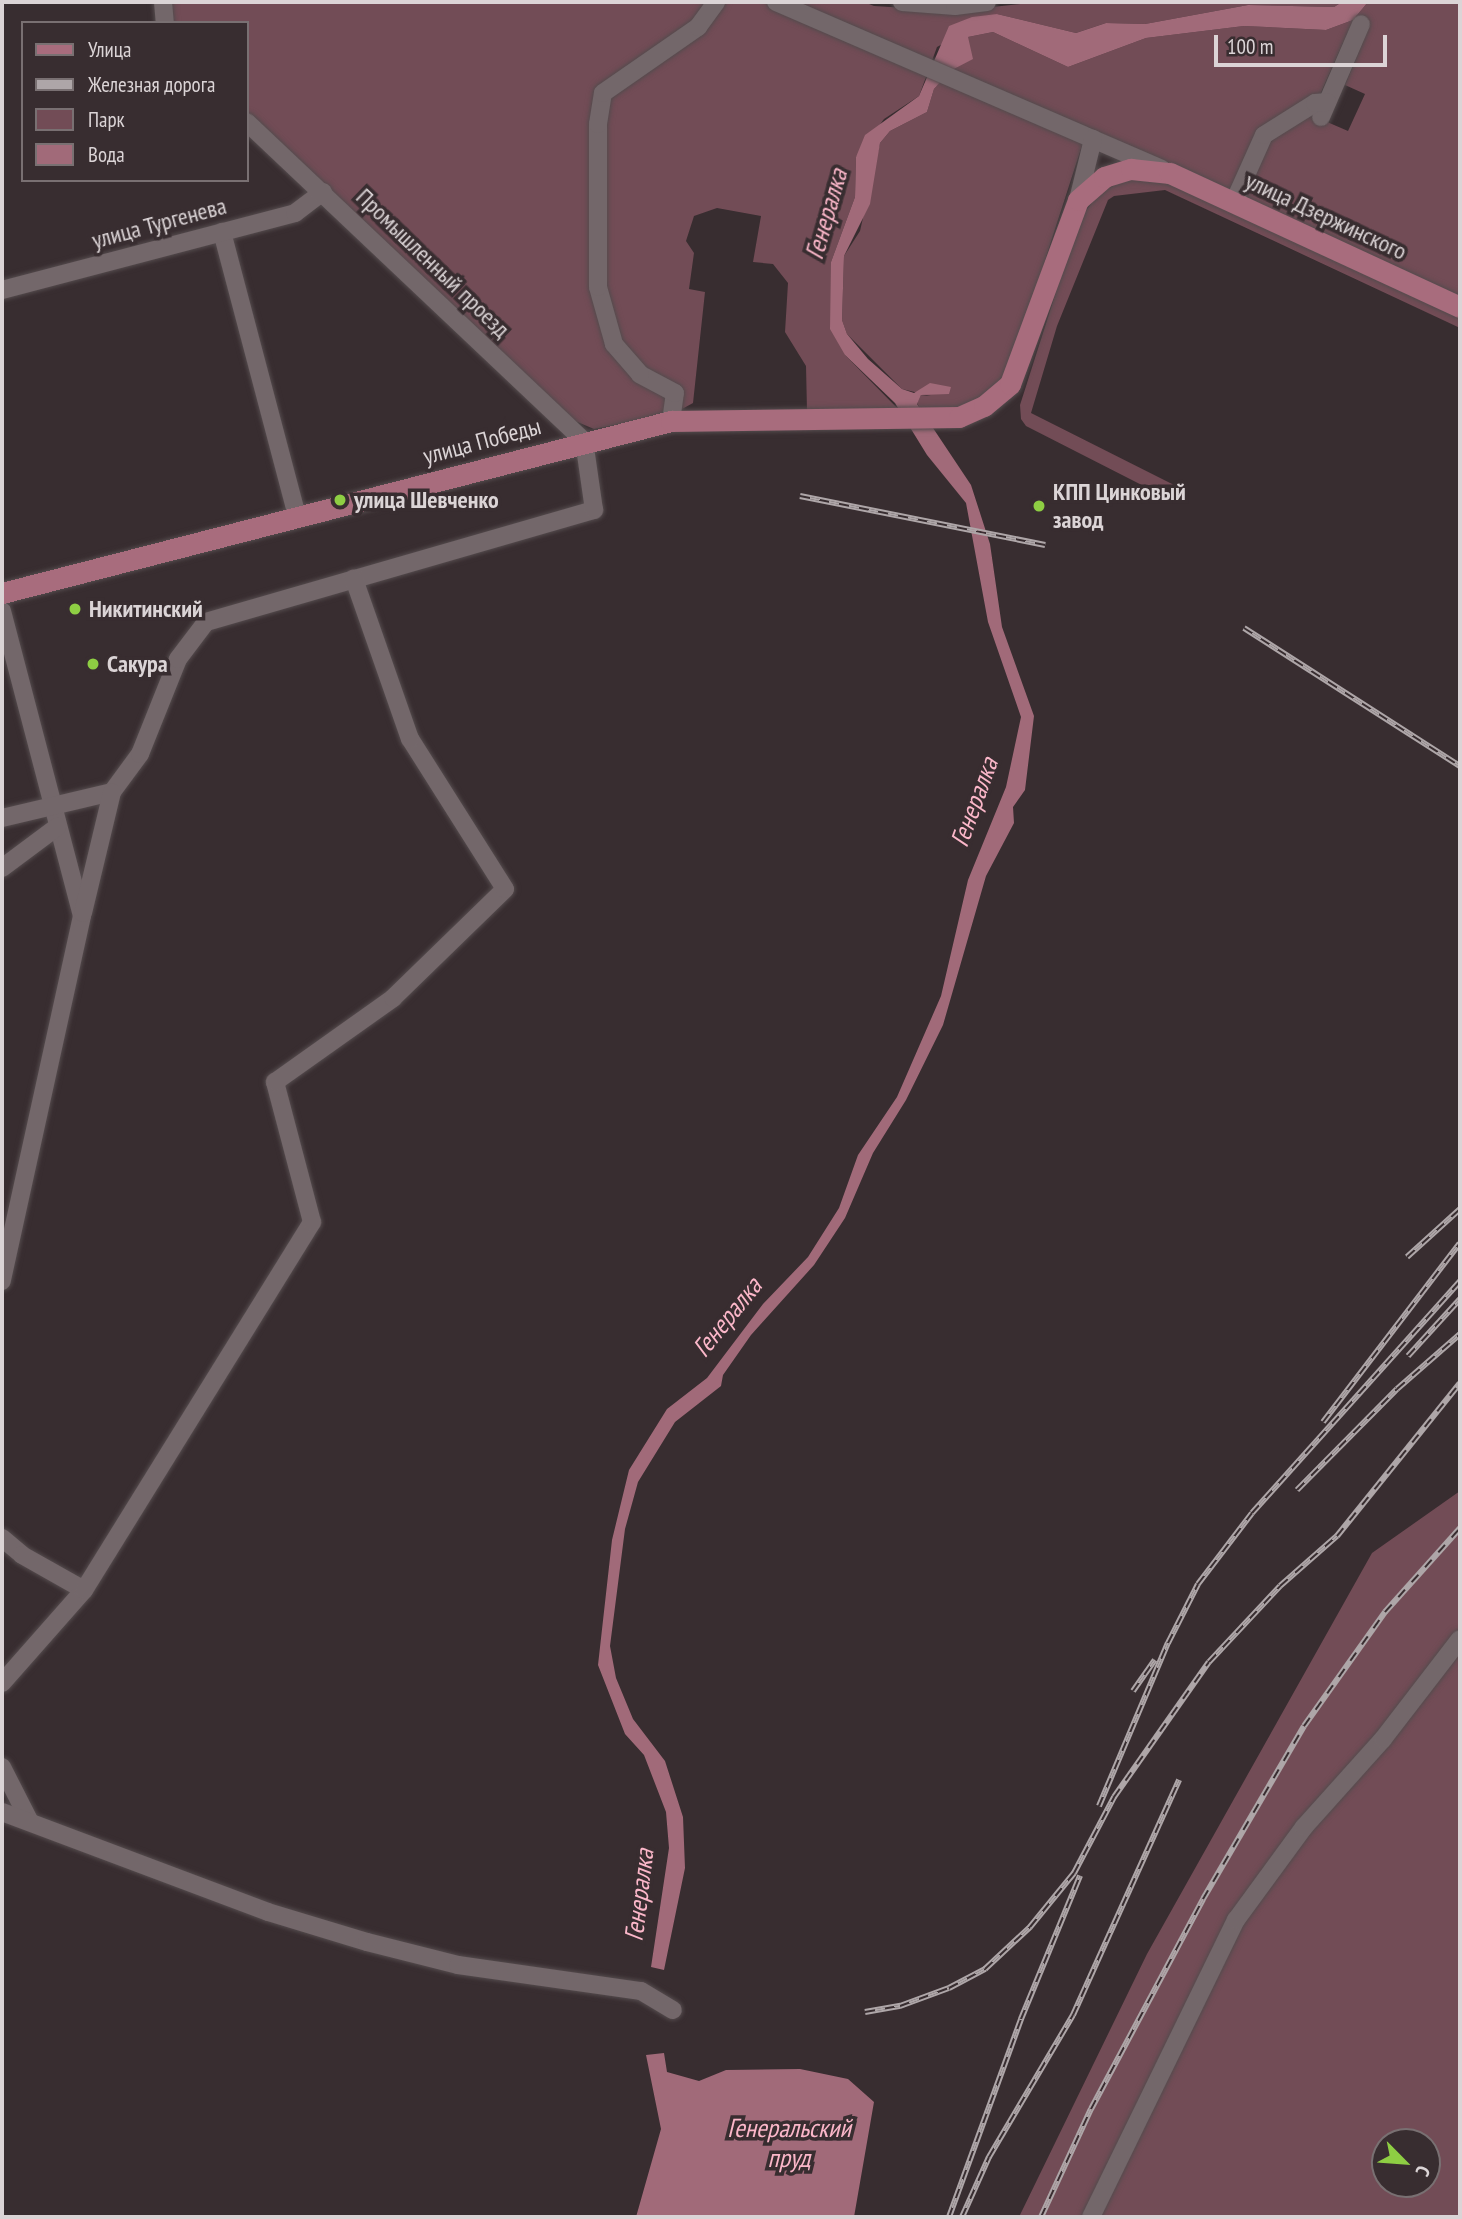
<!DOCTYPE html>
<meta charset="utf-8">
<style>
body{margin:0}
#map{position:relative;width:1462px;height:2219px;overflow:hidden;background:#382d30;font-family:"PT Sans Narrow",sans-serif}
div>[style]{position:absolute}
.green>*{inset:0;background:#724c56}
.water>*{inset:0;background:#a16a79}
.roads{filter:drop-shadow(0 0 2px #544b4d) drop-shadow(0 0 2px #544b4d)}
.minor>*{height:18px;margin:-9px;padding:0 9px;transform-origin:9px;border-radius:9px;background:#73676a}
.major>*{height:21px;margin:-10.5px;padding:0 10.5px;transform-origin:10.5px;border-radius:10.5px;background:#a86c7d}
.rail>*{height:6px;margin-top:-3px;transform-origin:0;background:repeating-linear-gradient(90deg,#382d30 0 10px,#aea6a8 0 20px);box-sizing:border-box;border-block:2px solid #aea6a8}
.dots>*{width:19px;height:19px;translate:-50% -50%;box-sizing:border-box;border:4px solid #382d30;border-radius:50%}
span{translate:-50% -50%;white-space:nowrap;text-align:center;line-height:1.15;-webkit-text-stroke:7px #382d30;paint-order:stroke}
.street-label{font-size:24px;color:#dbd4d6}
.poi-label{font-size:24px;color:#dbd4d6;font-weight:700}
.left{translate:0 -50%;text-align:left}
.water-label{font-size:26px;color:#fbb7c9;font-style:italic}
.frame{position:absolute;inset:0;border:4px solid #dbd4d6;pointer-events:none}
.legend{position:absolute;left:21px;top:21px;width:228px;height:161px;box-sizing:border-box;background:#382d30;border:2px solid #797072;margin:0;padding:9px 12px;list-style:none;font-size:21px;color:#dbd4d6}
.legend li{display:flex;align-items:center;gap:14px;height:35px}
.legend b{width:35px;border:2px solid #797072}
.north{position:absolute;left:1371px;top:2128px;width:70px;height:70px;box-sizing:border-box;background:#382d30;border:2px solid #797072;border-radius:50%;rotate:115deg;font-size:19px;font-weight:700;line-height:28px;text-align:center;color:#dbd4d6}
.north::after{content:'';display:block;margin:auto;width:24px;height:32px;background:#8ece43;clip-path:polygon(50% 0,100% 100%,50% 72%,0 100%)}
.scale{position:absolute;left:1214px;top:35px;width:173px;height:32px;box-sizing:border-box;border:4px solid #dbd4d6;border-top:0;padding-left:9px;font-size:21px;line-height:24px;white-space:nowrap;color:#dbd4d6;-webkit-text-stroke:5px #382d30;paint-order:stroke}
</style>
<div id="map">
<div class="green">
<div style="clip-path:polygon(168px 2px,864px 2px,874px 6px,955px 11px,1039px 2px,1342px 2px,1334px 7px,1248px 5px,1145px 24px,1106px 23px,1076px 33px,997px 14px,937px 47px,919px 96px,884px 119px,856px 157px,855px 197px,831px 262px,845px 355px,901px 412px,807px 411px,806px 366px,785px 332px,788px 283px,773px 264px,753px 262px,761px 216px,717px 208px,694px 216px,686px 241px,694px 253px,689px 289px,705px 292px,693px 403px,673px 414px,594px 429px,575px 421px,247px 116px,247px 23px,170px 23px)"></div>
<div style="clip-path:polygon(evenodd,1368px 2px,1460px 2px,1460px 298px,1088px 127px,1016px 350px,1002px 380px,985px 398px,962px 408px,922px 412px,917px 403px,921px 395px,931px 396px,902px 389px,847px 334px,842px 320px,844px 256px,860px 231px,880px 143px,890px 131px,927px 112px,934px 89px,968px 48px,968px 37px,993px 32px,1068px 67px,1146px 38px,1244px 26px,1326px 30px,1353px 20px,1368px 2px,1353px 20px,1369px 28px,1345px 85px,1365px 94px,1348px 131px,1311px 115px,1353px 20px)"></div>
<div style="clip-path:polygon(1135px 176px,1157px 178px,1460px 316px,1460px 328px,1165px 190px,1114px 196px,1108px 200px,1057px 326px,1031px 413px,1184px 490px,1177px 503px,1026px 426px,1021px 419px,1020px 405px,1079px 220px,1100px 192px)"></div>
<div style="clip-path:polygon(evenodd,1460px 1491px,1460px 2217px,1019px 2217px,1147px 1954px,1372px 1553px,1460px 1491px,1385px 2142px,1427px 2142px,1427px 2184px,1385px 2184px,1385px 2142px)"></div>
</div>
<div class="water">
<div style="clip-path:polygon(1342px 2px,1368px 2px,1353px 20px,1326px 30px,1244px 26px,1146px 38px,1068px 67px,993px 32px,968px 37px,973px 59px,950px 71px,934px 89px,927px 112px,890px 131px,880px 143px,870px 204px,844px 256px,842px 320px,847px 334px,868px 359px,902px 389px,914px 393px,930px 383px,951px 387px,949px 394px,921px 395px,917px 404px,971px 485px,990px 544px,1002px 627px,1034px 716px,1025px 790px,1013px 807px,1014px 823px,986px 876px,943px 1025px,906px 1100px,873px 1153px,845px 1218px,814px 1265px,751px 1335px,723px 1375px,721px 1386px,675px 1422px,638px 1482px,625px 1529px,610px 1646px,616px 1678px,633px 1719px,665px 1761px,683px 1817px,685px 1868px,664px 1970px,651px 1967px,669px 1848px,666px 1812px,644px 1755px,625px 1734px,598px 1665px,612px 1540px,629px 1470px,667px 1409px,707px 1378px,763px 1304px,808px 1257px,839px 1208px,858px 1155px,897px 1097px,941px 996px,968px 880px,1006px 787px,1021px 717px,988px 622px,966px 503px,927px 455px,895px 403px,845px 355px,830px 329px,831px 262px,855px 197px,856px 157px,865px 135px,919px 96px,949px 26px,972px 17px,997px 14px,1076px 33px,1106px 23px,1145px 24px,1248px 5px,1334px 7px)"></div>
<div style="clip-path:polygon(664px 2053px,667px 2072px,699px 2081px,726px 2070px,800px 2069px,848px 2079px,874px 2102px,854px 2217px,636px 2217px,661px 2129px,646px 2055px)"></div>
</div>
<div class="roads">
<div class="minor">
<div style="left:163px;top:2px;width:21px;rotate:85deg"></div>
<div style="left:776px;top:2px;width:420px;rotate:23.4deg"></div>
<div style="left:902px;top:2px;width:53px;rotate:4.3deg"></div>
<div style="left:955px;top:6px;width:32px;rotate:-7deg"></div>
<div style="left:1321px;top:117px;width:101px;rotate:-66.7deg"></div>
<div style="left:1078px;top:200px;width:63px;rotate:-76.2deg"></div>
<div style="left:1234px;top:202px;width:73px;rotate:-65.9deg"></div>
<div style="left:1264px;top:135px;width:60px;rotate:-32.1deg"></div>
<div style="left:1315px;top:103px;width:12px;rotate:-5deg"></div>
<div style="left:222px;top:232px;width:294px;rotate:75.2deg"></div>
<div style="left:2px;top:290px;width:303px;rotate:-14.7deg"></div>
<div style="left:295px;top:213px;width:35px;rotate:-37deg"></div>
<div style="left:671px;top:421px;width:28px;rotate:-82deg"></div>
<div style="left:675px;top:393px;width:40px;rotate:-152deg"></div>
<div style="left:640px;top:374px;width:40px;rotate:-131deg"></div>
<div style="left:614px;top:344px;width:59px;rotate:-105.7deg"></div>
<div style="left:598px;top:287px;width:163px;rotate:-90deg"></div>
<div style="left:598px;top:124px;width:31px;rotate:-81deg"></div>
<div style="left:603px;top:93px;width:116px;rotate:-34.8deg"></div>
<div style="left:698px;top:27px;width:31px;rotate:-54deg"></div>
<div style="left:2px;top:611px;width:315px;rotate:75.3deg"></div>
<div style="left:82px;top:916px;width:374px;rotate:102.4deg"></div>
<div style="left:2px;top:818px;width:113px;rotate:-13.3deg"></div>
<div style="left:112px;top:792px;width:47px;rotate:-53.6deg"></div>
<div style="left:140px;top:754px;width:102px;rotate:-68.2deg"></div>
<div style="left:178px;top:659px;width:46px;rotate:-52.9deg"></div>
<div style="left:206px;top:622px;width:404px;rotate:-16.1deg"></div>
<div style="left:594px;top:510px;width:70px;rotate:-98.2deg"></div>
<div style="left:584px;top:441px;width:464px;rotate:-136.6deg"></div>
<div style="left:2px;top:868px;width:69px;rotate:-36.7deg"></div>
<div style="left:83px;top:913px;width:124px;rotate:-76.5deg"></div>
<div style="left:2px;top:1538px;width:26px;rotate:40deg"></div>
<div style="left:22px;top:1555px;width:71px;rotate:29.4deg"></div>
<div style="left:2px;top:1683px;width:124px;rotate:-48.6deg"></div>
<div style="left:84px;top:1590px;width:433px;rotate:-58.2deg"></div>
<div style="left:312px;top:1222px;width:145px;rotate:-104.8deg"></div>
<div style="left:275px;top:1082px;width:145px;rotate:-35.4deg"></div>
<div style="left:393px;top:998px;width:156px;rotate:-44.2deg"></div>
<div style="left:505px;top:889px;width:178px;rotate:-122.3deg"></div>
<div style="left:410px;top:739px;width:170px;rotate:-109.3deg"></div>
<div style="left:2px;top:1767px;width:62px;rotate:63deg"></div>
<div style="left:2px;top:1812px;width:284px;rotate:20.6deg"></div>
<div style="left:268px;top:1912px;width:103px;rotate:16.9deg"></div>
<div style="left:367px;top:1942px;width:94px;rotate:14.2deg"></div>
<div style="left:458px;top:1965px;width:185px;rotate:8.1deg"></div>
<div style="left:641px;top:1991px;width:37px;rotate:31deg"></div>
<div style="left:1091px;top:2217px;width:331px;rotate:-64deg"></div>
<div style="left:1236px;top:1920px;width:115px;rotate:-53.8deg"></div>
<div style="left:1304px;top:1827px;width:118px;rotate:-48.1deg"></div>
<div style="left:1383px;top:1739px;width:126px;rotate:-52.4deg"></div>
</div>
<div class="major">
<div style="left:2px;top:593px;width:691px;rotate:-14.42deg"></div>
<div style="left:671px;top:421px;width:288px;rotate:-0.8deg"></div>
<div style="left:959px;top:417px;width:27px;rotate:-24deg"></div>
<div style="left:984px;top:406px;width:34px;rotate:-40deg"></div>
<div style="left:1010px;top:384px;width:196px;rotate:-69.7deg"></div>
<div style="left:1078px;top:200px;width:35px;rotate:-41deg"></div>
<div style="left:1104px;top:177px;width:28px;rotate:-17deg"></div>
<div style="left:1131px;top:169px;width:39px;rotate:6deg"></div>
<div style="left:1170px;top:173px;width:319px;rotate:24.8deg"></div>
</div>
</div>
<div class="rail">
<div style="left:800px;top:496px;width:250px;rotate:11.3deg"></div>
<div style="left:1244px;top:628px;width:256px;rotate:32.6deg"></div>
<div style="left:1407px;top:1257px;width:72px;rotate:-42.2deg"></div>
<div style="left:1408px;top:1356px;width:77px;rotate:-47.6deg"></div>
<div style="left:1323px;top:1422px;width:225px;rotate:-52.6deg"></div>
<div style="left:1297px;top:1490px;width:142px;rotate:-45.3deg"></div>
<div style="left:1397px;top:1389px;width:84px;rotate:-41.1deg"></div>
<div style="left:1133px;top:1691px;width:38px;rotate:-55deg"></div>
<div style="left:1099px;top:1806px;width:177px;rotate:-67.1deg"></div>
<div style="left:1168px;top:1643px;width:66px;rotate:-63deg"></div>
<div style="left:1198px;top:1584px;width:89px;rotate:-52.7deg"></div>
<div style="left:1252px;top:1513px;width:312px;rotate:-48.1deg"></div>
<div style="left:865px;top:2012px;width:36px;rotate:-10deg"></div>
<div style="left:900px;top:2006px;width:52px;rotate:-20.2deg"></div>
<div style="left:949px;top:1988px;width:41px;rotate:-27.8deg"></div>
<div style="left:985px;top:1969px;width:62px;rotate:-43deg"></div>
<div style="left:1030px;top:1927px;width:70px;rotate:-50.8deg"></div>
<div style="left:1074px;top:1873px;width:86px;rotate:-62.2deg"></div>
<div style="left:1114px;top:1797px;width:165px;rotate:-54.9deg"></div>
<div style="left:1209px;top:1662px;width:104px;rotate:-46.9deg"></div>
<div style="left:1280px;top:1586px;width:76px;rotate:-41.3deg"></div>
<div style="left:1337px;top:1536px;width:196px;rotate:-51.2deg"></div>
<div style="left:949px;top:2217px;width:211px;rotate:-70deg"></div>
<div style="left:1021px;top:2019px;width:155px;rotate:-67.6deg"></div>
<div style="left:962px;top:2217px;width:66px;rotate:-65.8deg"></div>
<div style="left:989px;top:2157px;width:165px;rotate:-59.4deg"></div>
<div style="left:1073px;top:2015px;width:258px;rotate:-65.7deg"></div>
<div style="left:1041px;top:2217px;width:119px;rotate:-65.2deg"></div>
<div style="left:1091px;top:2109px;width:238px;rotate:-61.9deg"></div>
<div style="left:1203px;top:1899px;width:200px;rotate:-59.7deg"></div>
<div style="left:1304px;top:1726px;width:140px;rotate:-54.6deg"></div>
<div style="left:1385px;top:1612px;width:113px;rotate:-48.2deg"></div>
</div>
<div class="dots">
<div style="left:340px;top:500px;background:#8ece43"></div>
<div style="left:1039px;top:506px;background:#8ece43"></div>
<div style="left:75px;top:609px;background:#8ece43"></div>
<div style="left:93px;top:664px;background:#8ece43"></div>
</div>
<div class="street-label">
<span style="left:1326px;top:216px;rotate:25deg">улица Дзержинского</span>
<span style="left:159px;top:223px;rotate:-15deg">улица Тургенева</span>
<span style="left:433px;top:263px;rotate:44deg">Промышленный проезд</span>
<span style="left:482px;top:441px;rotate:-15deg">улица Победы</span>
</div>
<div class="poi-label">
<span class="left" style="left:1053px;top:506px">КПП Цинковый<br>завод</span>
<span class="left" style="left:354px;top:500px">улица Шевченко</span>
<span class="left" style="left:89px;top:609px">Никитинский</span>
<span class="left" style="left:107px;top:664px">Сакура</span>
</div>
<div class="water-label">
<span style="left:826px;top:214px;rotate:-74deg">Генералка</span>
<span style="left:974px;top:802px;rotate:-70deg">Генералка</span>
<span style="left:727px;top:1317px;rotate:-51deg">Генералка</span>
<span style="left:639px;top:1895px;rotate:-83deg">Генералка</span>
<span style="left:789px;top:2143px">Генеральский<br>пруд</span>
</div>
<div class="frame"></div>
<ul class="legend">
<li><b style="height:9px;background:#a86c7d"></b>Улица</li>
<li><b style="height:9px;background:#aea6a8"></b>Железная дорога</li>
<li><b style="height:19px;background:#724c56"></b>Парк</li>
<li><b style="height:19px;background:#a16a79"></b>Вода</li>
</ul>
<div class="north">С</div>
<div class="scale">100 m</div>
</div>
